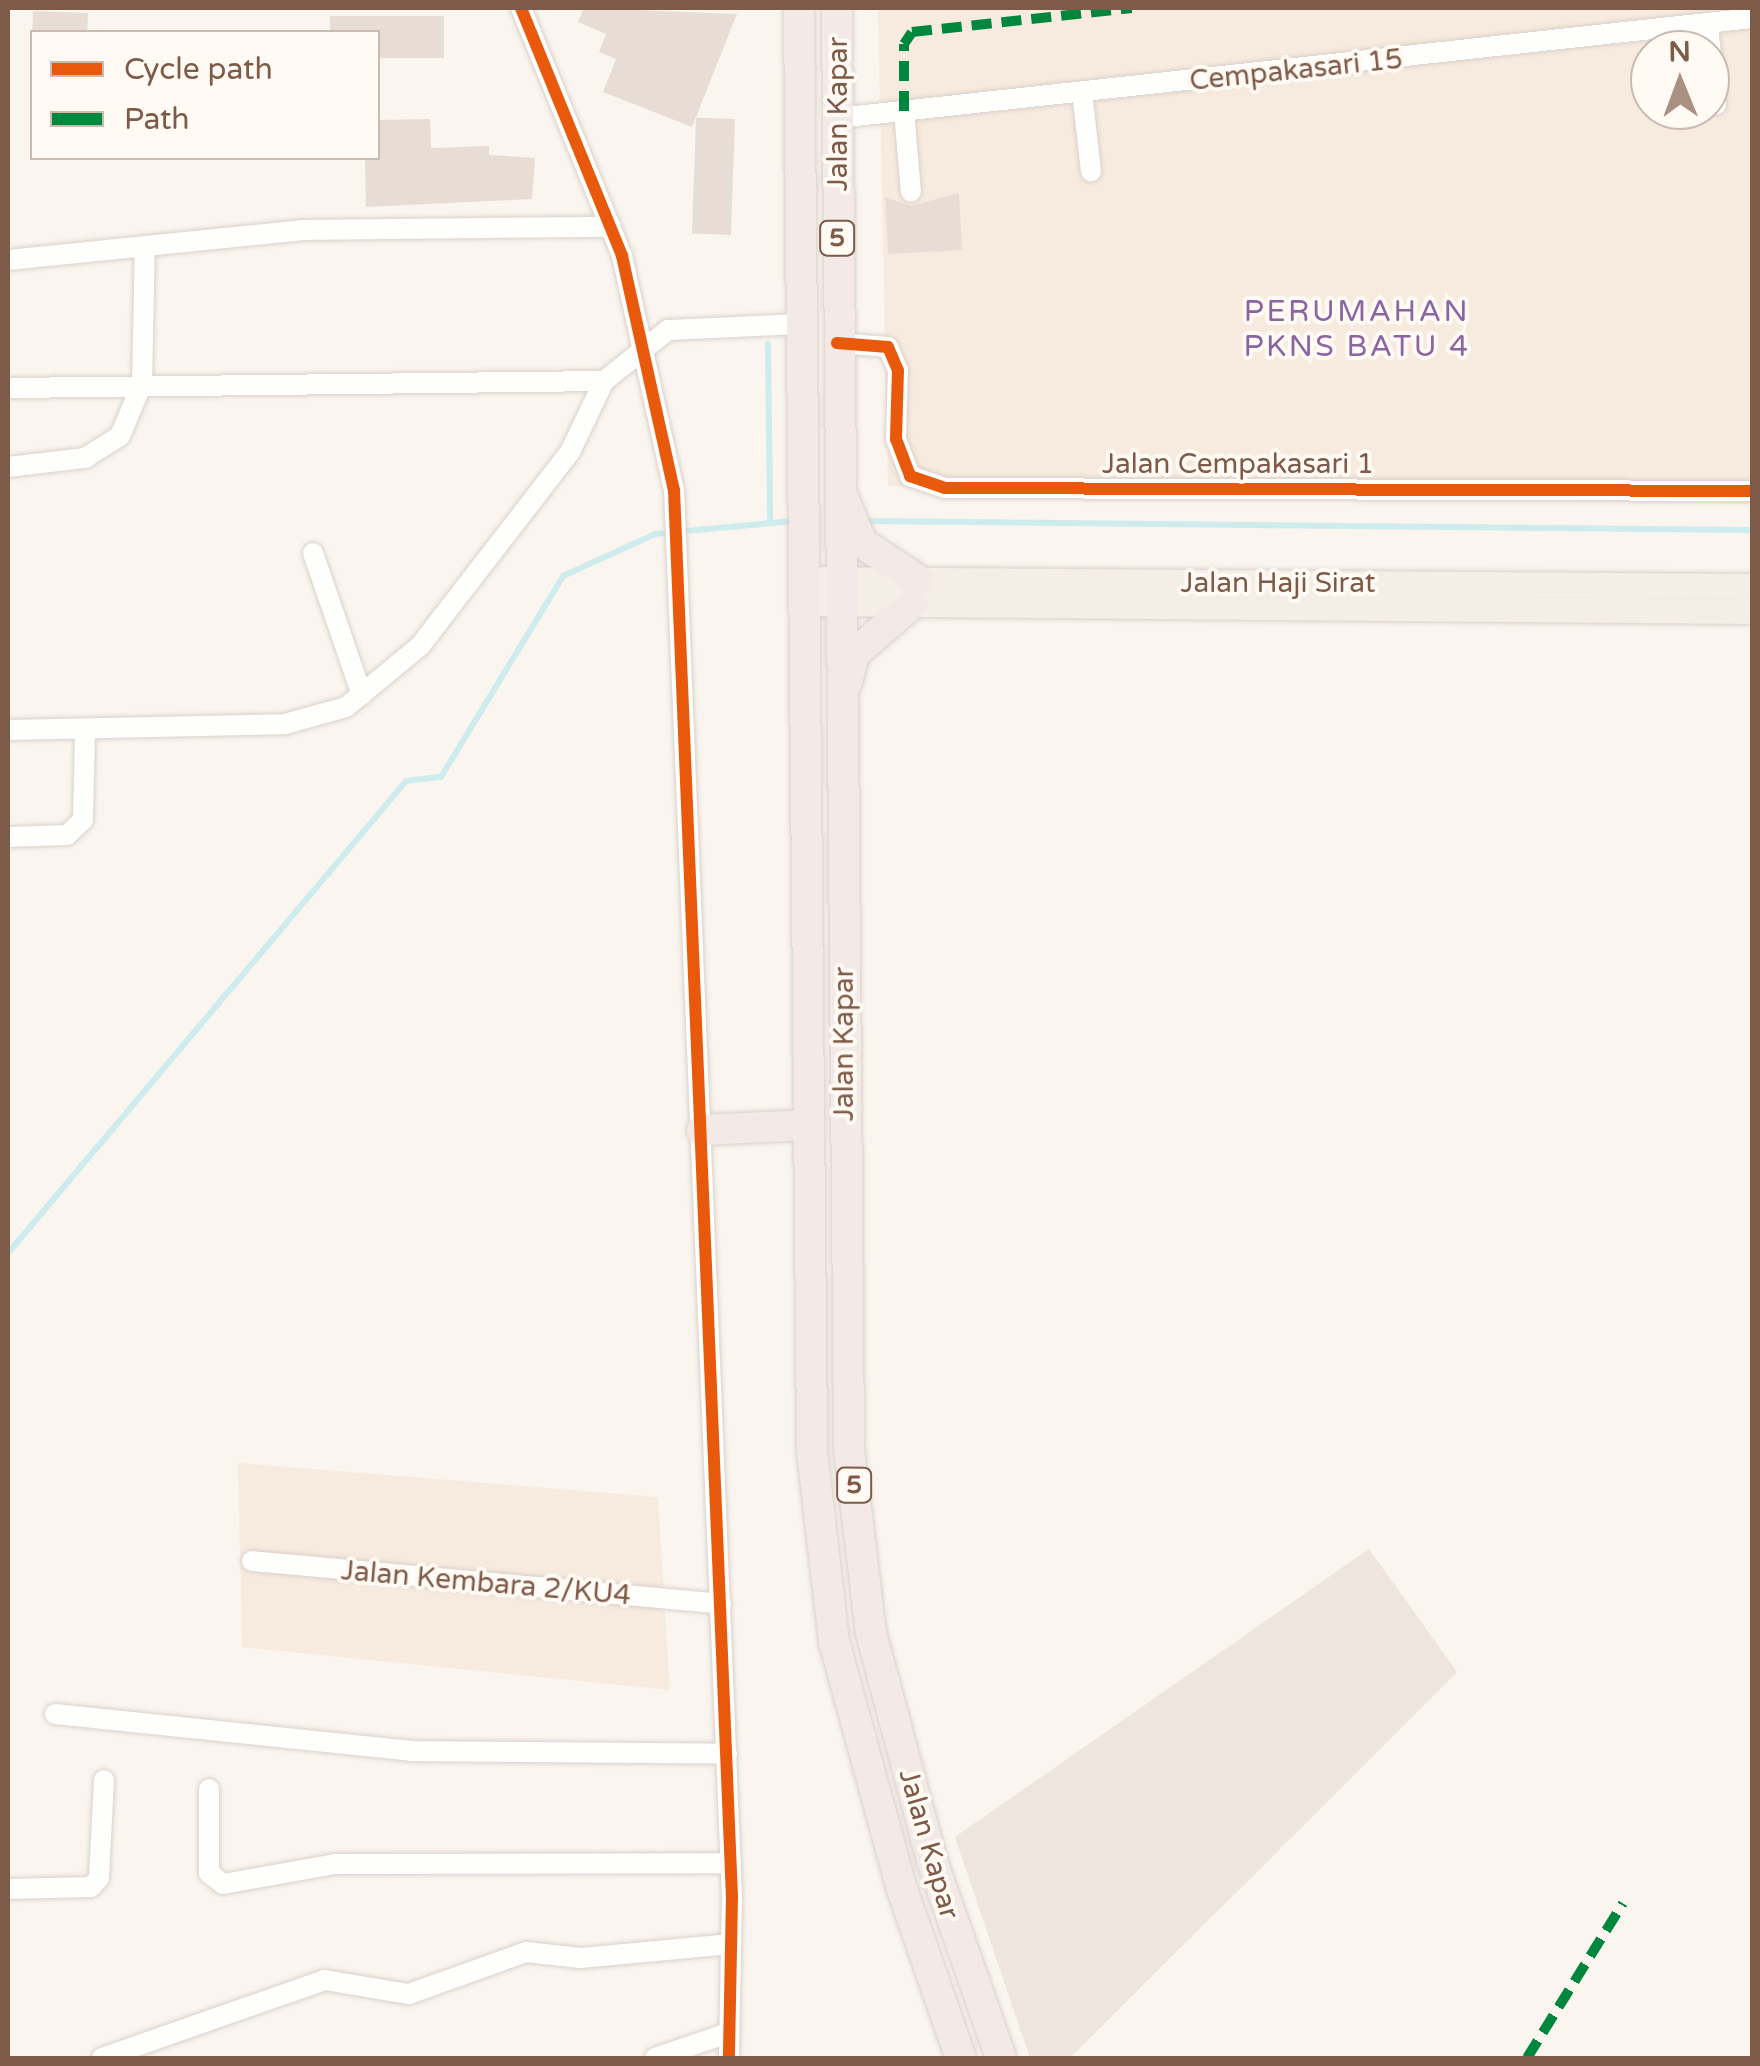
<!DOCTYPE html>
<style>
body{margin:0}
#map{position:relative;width:1760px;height:2066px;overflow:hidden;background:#faf5ef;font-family:"Varela Round",sans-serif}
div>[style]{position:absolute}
.residential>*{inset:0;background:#f7ebdf}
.industrial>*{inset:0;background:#ede5de}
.stream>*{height:6px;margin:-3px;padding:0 3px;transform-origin:3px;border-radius:3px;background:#ceebed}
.building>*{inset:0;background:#e7ddd5;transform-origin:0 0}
.roads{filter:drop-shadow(0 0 2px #dad1cb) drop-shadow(0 0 2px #dad1cb)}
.minor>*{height:20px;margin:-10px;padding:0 10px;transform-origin:10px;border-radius:10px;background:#fefefd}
.major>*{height:25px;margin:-12.5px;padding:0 12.5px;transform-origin:12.5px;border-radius:12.5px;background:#f4eee6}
.highway>*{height:30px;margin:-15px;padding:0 15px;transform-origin:15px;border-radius:15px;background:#f3e9e6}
.quiet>*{height:10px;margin-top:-5px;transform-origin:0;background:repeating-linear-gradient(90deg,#00873e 0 20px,transparent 0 30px)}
.cycleway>*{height:12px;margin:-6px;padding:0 6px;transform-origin:6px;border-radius:6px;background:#e8590c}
span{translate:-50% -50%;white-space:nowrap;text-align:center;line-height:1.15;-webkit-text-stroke:8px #fffaf3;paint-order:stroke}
.shield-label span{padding:2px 8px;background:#fffaf3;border:2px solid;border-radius:8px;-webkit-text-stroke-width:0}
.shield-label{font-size:25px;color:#7e5a49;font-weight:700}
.street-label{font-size:28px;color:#7e5a49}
.neighbourhood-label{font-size:30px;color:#8b65a1;letter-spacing:2.5px}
.frame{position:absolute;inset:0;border:10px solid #7e5a49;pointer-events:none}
.legend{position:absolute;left:30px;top:30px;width:350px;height:130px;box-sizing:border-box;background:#fffaf3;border:2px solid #cbbaaf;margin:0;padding:12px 18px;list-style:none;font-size:30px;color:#7e5a49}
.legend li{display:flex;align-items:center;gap:20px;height:50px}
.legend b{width:50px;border:2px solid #cbbaaf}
.north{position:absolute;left:1630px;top:30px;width:100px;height:100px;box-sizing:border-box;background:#fffaf3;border:2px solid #cbbaaf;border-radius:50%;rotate:359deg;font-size:28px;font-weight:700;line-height:40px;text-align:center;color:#7e5a49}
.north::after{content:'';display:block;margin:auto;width:35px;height:45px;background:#a99083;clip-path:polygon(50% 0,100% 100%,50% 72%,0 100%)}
</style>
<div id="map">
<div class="residential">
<div style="clip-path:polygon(evenodd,878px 8px,1752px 8px,1752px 504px,888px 486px,878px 8px,1650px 50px,1710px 50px,1710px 110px,1650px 110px,1650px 50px)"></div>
<div style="clip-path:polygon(238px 1463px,658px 1497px,670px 1690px,242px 1647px)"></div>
</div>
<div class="industrial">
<div style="clip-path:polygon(1369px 1549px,1457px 1672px,1070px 2058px,1030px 2058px,955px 1837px)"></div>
</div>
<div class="stream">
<div style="left:768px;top:344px;width:176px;rotate:89.3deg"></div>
<div style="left:861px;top:521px;width:891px;rotate:0.58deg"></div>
<div style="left:8px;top:1253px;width:617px;rotate:-49.86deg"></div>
<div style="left:406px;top:781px;width:35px;rotate:-7deg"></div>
<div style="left:441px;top:777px;width:235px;rotate:-58.7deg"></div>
<div style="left:563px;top:576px;width:101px;rotate:-24.5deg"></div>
<div style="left:655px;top:534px;width:139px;rotate:-5.4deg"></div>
</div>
<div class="building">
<div style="clip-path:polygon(584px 8px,737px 14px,692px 127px,603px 92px,616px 59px,599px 52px,606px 34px,578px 22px)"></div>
<div style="left:33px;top:11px;width:55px;height:21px;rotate:2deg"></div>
<div style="clip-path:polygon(330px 16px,444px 16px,444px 58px,378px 58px,378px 32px,330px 32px)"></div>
<div style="clip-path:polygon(430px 119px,431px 148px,489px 146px,489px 155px,535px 158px,532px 199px,366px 207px,365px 158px,378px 158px,378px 120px)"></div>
<div style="left:735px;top:119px;width:116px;height:39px;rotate:92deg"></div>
<div style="clip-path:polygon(959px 193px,962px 250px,888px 254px,885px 197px,911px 206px)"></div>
</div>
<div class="roads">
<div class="minor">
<div style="left:521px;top:8px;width:268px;rotate:67.8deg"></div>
<div style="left:622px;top:256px;width:240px;rotate:77.5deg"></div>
<div style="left:674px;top:490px;width:1407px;rotate:87.64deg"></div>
<div style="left:732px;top:1896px;width:162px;rotate:91.1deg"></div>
<div style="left:1708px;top:26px;width:79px;rotate:84.2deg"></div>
<div style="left:1082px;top:92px;width:80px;rotate:83.5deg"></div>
<div style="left:904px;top:111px;width:81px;rotate:85.1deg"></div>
<div style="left:838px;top:118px;width:919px;rotate:-6.24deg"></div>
<div style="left:8px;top:260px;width:295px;rotate:-5.8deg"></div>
<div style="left:301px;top:230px;width:310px;rotate:-0.6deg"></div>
<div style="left:837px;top:343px;width:51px;rotate:4.5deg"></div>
<div style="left:888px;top:347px;width:25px;rotate:67deg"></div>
<div style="left:898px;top:370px;width:69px;rotate:91.7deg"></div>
<div style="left:896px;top:439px;width:40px;rotate:69deg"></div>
<div style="left:910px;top:476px;width:37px;rotate:19deg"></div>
<div style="left:945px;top:488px;width:807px;rotate:0.21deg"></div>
<div style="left:8px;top:388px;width:596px;rotate:-0.67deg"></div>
<div style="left:8px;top:467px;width:78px;rotate:-6.7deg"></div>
<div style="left:85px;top:458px;width:41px;rotate:-32.2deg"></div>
<div style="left:120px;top:436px;width:56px;rotate:-67.1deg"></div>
<div style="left:142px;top:384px;width:138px;rotate:-88.8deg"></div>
<div style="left:313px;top:553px;width:150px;rotate:71deg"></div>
<div style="left:8px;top:730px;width:277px;rotate:-1.2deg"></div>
<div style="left:285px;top:724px;width:63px;rotate:-15.6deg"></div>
<div style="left:346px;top:707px;width:96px;rotate:-39.5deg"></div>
<div style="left:420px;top:646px;width:245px;rotate:-52.3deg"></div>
<div style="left:570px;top:452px;width:79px;rotate:-64.4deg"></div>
<div style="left:604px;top:381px;width:82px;rotate:-38.6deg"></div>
<div style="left:668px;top:330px;width:132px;rotate:-2.6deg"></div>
<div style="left:8px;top:837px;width:59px;rotate:-1.9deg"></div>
<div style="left:67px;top:835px;width:22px;rotate:-43deg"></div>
<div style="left:83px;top:820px;width:90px;rotate:-88.7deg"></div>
<div style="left:252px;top:1561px;width:471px;rotate:5.2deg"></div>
<div style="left:55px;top:1714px;width:358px;rotate:5.9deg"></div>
<div style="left:411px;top:1751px;width:316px;rotate:0.5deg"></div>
<div style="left:209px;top:1789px;width:84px;rotate:90deg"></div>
<div style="left:209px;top:1873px;width:18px;rotate:38deg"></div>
<div style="left:223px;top:1884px;width:114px;rotate:-10.1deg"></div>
<div style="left:335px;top:1864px;width:396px;rotate:-0.1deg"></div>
<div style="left:8px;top:1889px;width:83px;rotate:-1.4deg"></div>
<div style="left:91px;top:1887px;width:12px;rotate:-48deg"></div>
<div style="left:99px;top:1878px;width:98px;rotate:-87.1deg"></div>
<div style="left:102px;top:2058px;width:236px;rotate:-19.3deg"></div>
<div style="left:325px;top:1980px;width:85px;rotate:9.5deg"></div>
<div style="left:409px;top:1994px;width:124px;rotate:-19.7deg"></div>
<div style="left:526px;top:1952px;width:55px;rotate:6.2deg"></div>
<div style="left:581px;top:1958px;width:151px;rotate:-5.3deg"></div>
<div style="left:655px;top:2058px;width:77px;rotate:-18.9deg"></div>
</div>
<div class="major">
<div style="left:803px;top:579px;width:949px;rotate:0.42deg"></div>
<div style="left:804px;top:603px;width:948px;rotate:0.48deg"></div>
</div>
<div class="highway">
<div style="left:799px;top:8px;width:1443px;rotate:89.48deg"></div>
<div style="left:812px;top:1451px;width:191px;rotate:83.4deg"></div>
<div style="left:834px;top:1641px;width:257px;rotate:74.7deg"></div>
<div style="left:902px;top:1889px;width:179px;rotate:70.8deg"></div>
<div style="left:837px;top:8px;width:1441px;rotate:89.52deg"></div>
<div style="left:849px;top:1449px;width:185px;rotate:83.2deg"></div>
<div style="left:871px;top:1633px;width:236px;rotate:75deg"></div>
<div style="left:932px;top:1861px;width:209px;rotate:70.7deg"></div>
<div style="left:843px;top:497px;width:50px;rotate:67.6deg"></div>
<div style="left:862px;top:543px;width:67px;rotate:33.5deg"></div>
<div style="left:847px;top:682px;width:29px;rotate:-76deg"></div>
<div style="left:854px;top:654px;width:77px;rotate:-40.8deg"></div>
<div style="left:702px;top:1130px;width:106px;rotate:-2.7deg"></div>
</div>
</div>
<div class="quiet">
<div style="left:904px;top:111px;width:67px;rotate:-90deg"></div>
<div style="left:904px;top:44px;width:14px;rotate:-56deg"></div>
<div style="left:912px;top:32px;width:221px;rotate:-6.2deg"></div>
<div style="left:1527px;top:2058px;width:182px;rotate:-58.2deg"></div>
</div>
<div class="cycleway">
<div style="left:521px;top:8px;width:268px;rotate:67.8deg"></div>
<div style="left:622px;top:256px;width:240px;rotate:77.5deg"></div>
<div style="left:674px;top:490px;width:1407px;rotate:87.64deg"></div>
<div style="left:732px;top:1896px;width:162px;rotate:91.1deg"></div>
<div style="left:837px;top:343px;width:51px;rotate:4.5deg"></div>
<div style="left:888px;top:347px;width:25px;rotate:67deg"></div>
<div style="left:898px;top:370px;width:69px;rotate:91.7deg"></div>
<div style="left:896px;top:439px;width:40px;rotate:69deg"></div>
<div style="left:910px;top:476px;width:37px;rotate:19deg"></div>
<div style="left:945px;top:488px;width:807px;rotate:0.21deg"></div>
</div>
<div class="shield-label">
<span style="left:837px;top:238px">5</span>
<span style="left:854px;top:1485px">5</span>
</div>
<div class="street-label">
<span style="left:1296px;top:70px;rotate:-6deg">Cempakasari 15</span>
<span style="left:838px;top:114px;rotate:-90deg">Jalan Kapar</span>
<span style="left:1238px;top:464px">Jalan Cempakasari 1</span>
<span style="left:1278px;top:583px">Jalan Haji Sirat</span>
<span style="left:844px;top:1044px;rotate:-90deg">Jalan Kapar</span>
<span style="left:486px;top:1583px;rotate:5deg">Jalan Kembara 2/KU4</span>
<span style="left:929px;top:1844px;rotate:74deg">Jalan Kapar</span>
</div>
<div class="neighbourhood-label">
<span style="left:1357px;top:329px">PERUMAHAN<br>PKNS BATU 4</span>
</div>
<div class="frame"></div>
<ul class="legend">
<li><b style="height:12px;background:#e8590c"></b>Cycle path</li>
<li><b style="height:12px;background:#00873e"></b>Path</li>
</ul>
<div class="north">N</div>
</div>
